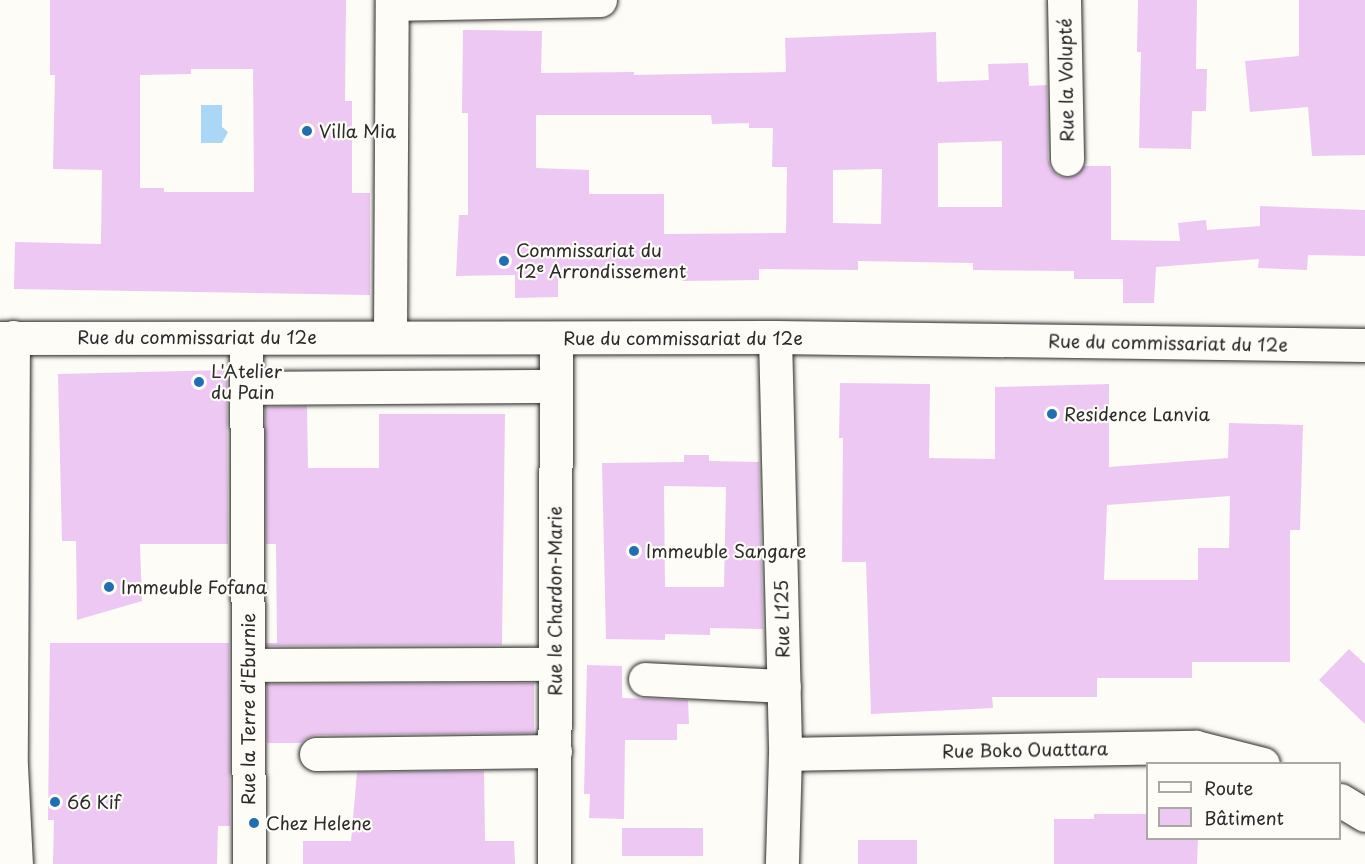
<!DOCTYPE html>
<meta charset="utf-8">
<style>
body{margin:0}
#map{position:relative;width:1365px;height:864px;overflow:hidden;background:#fdfcf7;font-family:"Playpen Sans",sans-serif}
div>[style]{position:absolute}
.water>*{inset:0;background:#aad7f6}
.building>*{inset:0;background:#edc8f2;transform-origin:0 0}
.roads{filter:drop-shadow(0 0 2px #2b2b2b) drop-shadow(0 0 2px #2b2b2b)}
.minor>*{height:33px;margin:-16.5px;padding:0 16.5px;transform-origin:16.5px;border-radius:16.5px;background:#fdfcf7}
.dots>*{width:16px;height:16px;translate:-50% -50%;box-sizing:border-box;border:3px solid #fdfcf7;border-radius:50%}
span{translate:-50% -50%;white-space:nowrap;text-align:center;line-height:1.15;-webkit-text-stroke:4.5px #fdfcf7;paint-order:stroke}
.street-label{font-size:18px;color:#2b2b2b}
.poi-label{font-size:18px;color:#2b2b2b}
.left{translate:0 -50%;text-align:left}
.legend{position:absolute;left:1146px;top:762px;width:195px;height:78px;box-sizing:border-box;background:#fdfcf7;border:2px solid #a9a8a5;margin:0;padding:8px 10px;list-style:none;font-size:18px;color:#2b2b2b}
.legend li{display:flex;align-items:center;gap:12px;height:30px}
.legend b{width:30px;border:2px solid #a9a8a5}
</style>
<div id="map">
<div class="water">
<div style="clip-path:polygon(201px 105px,222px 105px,222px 127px,228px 132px,222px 143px,201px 143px)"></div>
</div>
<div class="building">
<div style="clip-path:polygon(evenodd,50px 0,346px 0,345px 101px,352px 101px,352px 193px,370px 193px,370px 295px,14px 289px,15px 242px,101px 244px,102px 170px,53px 169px,55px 75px,50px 75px,50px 0,191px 69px,253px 69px,254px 192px,164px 192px,164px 188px,140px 188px,140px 75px,191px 74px,191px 69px)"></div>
<div style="clip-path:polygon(1138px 0,1197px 0,1196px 69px,1207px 69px,1206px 111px,1192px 111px,1191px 149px,1139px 148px,1141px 52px,1137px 52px)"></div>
<div style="clip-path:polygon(1299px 0,1365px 0,1365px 155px,1312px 156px,1308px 107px,1250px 112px,1245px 61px,1299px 56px)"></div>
<div style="clip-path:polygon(evenodd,463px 30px,542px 31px,541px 73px,634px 72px,634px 75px,786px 72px,785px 38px,936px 32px,937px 82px,989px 80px,988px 64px,1028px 63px,1029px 86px,1047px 85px,1048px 159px,1051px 169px,1058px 176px,1068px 178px,1077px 175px,1084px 166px,1111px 166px,1111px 240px,1180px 241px,1178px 223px,1206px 220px,1207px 230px,1260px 226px,1260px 206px,1365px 210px,1365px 256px,1308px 255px,1307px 270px,1258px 268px,1259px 259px,1156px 267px,1154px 303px,1123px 303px,1123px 279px,1074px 279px,1074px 271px,973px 270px,973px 263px,858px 261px,858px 270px,759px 269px,759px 280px,682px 281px,682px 271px,558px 272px,558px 297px,515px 298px,515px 275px,456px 276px,459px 215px,468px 215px,468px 113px,462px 113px,463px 30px,536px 115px,711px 115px,712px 124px,749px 123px,749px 128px,773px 128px,772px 167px,787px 167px,786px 233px,664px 234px,664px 194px,589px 194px,589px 170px,536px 168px,536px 115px,463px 30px,1002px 141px,1002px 207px,938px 207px,938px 143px,1002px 141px,463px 30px,882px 169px,881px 224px,833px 223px,833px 170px,882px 169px)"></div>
<div style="clip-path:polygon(227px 370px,228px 544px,140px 544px,142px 601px,77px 620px,76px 541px,62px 541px,58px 374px)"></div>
<div style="clip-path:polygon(evenodd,840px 383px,930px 384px,929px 458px,995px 459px,995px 387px,1109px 384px,1109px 467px,1228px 458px,1229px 423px,1303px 425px,1300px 530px,1290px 530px,1290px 662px,1192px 662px,1192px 678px,1097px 678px,1097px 697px,992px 697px,993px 708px,871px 714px,866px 562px,842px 562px,843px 438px,839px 438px,840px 383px,1230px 496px,1229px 548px,1198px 548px,1198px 580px,1104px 580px,1107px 505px,1230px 496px)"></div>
<div style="clip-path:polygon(307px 406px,308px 468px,379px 468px,379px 414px,505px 414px,502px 645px,267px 646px,266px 643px,277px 643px,276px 544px,266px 544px,265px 407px)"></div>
<div style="clip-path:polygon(evenodd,684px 455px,709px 455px,709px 461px,759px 462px,763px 629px,710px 628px,710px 635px,665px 634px,665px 640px,606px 639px,602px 463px,684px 462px,684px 455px,664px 486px,726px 487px,724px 587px,665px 587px,664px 486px)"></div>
<div style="clip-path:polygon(50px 643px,229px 643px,230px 826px,218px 826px,217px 864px,53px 864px,54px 820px,48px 820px)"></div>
<div style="clip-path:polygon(1349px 649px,1365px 664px,1365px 724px,1319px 680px)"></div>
<div style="clip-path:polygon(587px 665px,622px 666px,622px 698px,688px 700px,689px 724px,677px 724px,677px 740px,625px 740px,624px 819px,589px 818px,590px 794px,584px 794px)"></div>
<div style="clip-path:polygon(534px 683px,534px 733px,316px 735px,307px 738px,301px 743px,267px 743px,267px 684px)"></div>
<div style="clip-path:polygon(484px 771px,485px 841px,514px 841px,515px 864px,303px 864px,303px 841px,351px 841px,357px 772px)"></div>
<div style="clip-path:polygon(1094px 814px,1148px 814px,1148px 838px,1198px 838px,1197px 864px,1054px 864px,1054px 819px,1094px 819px)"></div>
<div style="left:622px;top:828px;width:81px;height:28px"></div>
<div style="left:858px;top:840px;width:59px;height:24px"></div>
</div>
<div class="roads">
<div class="minor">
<div style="left:1064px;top:0;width:159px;rotate:88.9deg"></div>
<div style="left:392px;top:4px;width:208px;rotate:-1.1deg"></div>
<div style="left:13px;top:337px;width:429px;rotate:90.3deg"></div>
<div style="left:11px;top:766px;width:98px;rotate:87.1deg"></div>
<div style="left:390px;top:337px;width:337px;rotate:-89.7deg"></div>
<div style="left:775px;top:337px;width:417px;rotate:88.6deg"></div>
<div style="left:785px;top:754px;width:110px;rotate:91.6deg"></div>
<div style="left:0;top:338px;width:775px;rotate:-0.07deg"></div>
<div style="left:775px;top:337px;width:590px;rotate:0.78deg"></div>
<div style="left:246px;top:338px;width:526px;rotate:89.67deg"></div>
<div style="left:246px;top:388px;width:309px;rotate:-0.4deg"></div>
<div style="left:248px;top:665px;width:307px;rotate:-0.2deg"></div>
<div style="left:645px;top:679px;width:139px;rotate:2.9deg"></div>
<div style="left:316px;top:754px;width:239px;rotate:-0.7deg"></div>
<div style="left:785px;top:754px;width:411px;rotate:-1deg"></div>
<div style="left:1196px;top:747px;width:69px;rotate:14.2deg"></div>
<div style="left:1340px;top:800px;width:29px;rotate:31deg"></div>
<div style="left:554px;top:864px;width:526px;rotate:-89.78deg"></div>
</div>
</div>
<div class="dots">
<div style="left:307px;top:131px;background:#1f6fb2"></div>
<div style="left:504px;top:261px;background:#1f6fb2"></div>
<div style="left:199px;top:382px;background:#1f6fb2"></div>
<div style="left:1052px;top:414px;background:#1f6fb2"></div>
<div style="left:634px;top:551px;background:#1f6fb2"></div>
<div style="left:109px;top:587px;background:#1f6fb2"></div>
<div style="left:55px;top:802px;background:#1f6fb2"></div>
<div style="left:254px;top:823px;background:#1f6fb2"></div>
</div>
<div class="street-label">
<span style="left:1066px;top:80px;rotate:-91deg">Rue la Volupté</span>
<span style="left:197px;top:337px">Rue du commissariat du 12e</span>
<span style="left:683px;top:338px">Rue du commissariat du 12e</span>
<span style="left:1168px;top:343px;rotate:1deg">Rue du commissariat du 12e</span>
<span style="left:555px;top:601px;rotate:-90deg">Rue le Chardon-Marie</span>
<span style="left:782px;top:619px;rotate:-91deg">Rue L125</span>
<span style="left:248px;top:709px;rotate:-90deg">Rue la Terre d'Eburnie</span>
<span style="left:1025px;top:750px;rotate:-1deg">Rue Boko Ouattara</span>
</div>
<div class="poi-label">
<span class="left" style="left:319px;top:131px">Villa Mia</span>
<span class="left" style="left:516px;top:261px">Commissariat du<br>12ᵉ Arrondissement</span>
<span class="left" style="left:211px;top:382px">L'Atelier<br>du Pain</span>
<span class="left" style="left:1064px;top:414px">Residence Lanvia</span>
<span class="left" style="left:646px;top:551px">Immeuble Sangare</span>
<span class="left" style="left:121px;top:587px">Immeuble Fofana</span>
<span class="left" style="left:67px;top:802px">66 Kif</span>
<span class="left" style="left:266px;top:823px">Chez Helene</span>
</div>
<ul class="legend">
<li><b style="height:8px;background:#fdfcf7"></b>Route</li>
<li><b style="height:16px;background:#edc8f2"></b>Bâtiment</li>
</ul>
</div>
